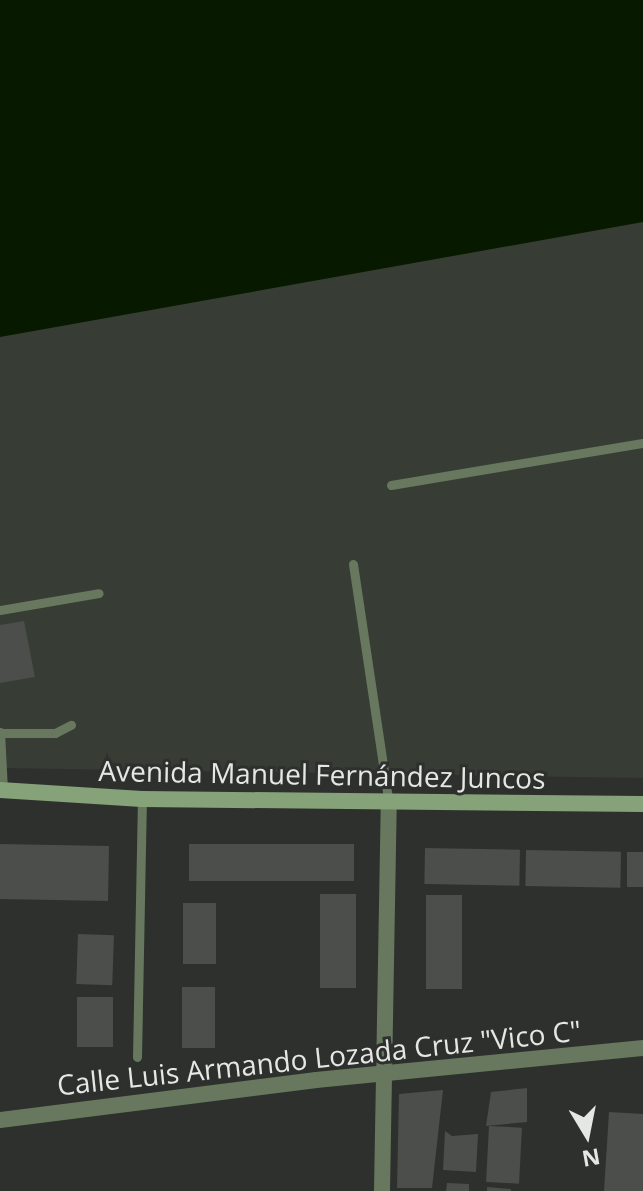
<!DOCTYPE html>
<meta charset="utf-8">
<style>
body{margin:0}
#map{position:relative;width:643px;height:1191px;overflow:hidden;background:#2d302c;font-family:"Open Sans",sans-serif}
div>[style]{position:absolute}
.built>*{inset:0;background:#373c35}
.water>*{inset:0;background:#071a00}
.building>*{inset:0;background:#4b4e4a;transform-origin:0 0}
.lane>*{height:9px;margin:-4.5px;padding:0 4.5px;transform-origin:4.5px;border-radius:4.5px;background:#67785e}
.street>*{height:16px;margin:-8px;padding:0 8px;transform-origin:8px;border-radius:8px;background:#67785e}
.secondary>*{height:16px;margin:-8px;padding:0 8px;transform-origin:8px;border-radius:8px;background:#86a278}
span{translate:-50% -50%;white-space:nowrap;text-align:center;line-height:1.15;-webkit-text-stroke:6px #2d302c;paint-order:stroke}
.street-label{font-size:28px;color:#e5e7e4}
.north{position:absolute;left:547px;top:1095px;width:80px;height:80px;-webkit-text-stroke:6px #2d302c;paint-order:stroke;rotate:170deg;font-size:22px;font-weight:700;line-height:32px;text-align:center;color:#e5e7e4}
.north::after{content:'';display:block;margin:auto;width:28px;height:36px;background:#e5e7e4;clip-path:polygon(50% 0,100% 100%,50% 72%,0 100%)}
</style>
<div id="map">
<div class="built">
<div style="clip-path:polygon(643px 221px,643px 778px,0 768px,0 332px)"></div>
</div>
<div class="water">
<div style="clip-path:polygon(0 0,643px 0,643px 222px,0 337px)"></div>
</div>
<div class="building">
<div style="clip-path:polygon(24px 621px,35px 677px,0 683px,0 625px)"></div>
<div style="left:0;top:844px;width:109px;height:55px;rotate:1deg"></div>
<div style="left:189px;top:844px;width:165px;height:37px"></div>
<div style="left:425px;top:848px;width:95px;height:36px;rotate:1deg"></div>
<div style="left:526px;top:850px;width:95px;height:36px;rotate:1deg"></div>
<div style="left:627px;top:852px;width:16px;height:35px"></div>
<div style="left:320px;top:894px;width:36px;height:94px"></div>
<div style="left:426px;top:895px;width:36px;height:94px"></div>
<div style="left:183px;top:903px;width:33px;height:61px"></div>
<div style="left:78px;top:934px;width:36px;height:50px;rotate:2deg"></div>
<div style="left:182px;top:987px;width:33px;height:61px"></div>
<div style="left:77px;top:997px;width:36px;height:50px"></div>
<div style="clip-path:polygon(527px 1088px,527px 1122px,486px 1126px,491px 1092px)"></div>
<div style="clip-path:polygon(443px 1090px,432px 1188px,397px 1188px,399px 1094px)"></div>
<div style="clip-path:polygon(609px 1112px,643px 1114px,643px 1191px,604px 1191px)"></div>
<div style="left:489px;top:1126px;width:33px;height:56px;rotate:3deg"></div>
<div style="clip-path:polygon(445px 1131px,452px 1136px,478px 1134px,476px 1172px,443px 1170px)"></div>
<div style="clip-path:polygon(447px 1183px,469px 1184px,469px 1191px,446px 1191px)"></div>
<div style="clip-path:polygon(487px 1187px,511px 1189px,511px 1191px,487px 1191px)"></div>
</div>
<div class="lane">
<div style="left:391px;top:485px;width:255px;rotate:-9.5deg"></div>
<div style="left:353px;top:564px;width:243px;rotate:81.5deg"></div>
<div style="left:0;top:610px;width:100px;rotate:-9.7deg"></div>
<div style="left:0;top:732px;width:58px;rotate:87deg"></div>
<div style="left:3px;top:733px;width:52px"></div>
<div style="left:55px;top:733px;width:18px;rotate:-27deg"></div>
<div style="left:137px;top:1057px;width:258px;rotate:-88.9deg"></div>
</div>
<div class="street">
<div style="left:0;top:1120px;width:319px;rotate:-7.2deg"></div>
<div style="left:316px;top:1080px;width:329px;rotate:-5.6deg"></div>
<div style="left:382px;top:1191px;width:387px;rotate:-89deg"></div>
</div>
<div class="secondary">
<div style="left:0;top:790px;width:142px;rotate:3.6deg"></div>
<div style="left:142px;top:799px;width:501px;rotate:0.57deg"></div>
</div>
<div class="street-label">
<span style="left:322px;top:774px;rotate:1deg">Avenida Manuel Fernández Juncos</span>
<span style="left:319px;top:1057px;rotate:-6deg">Calle Luis Armando Lozada Cruz "Vico C"</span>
</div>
<div class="north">N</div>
</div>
